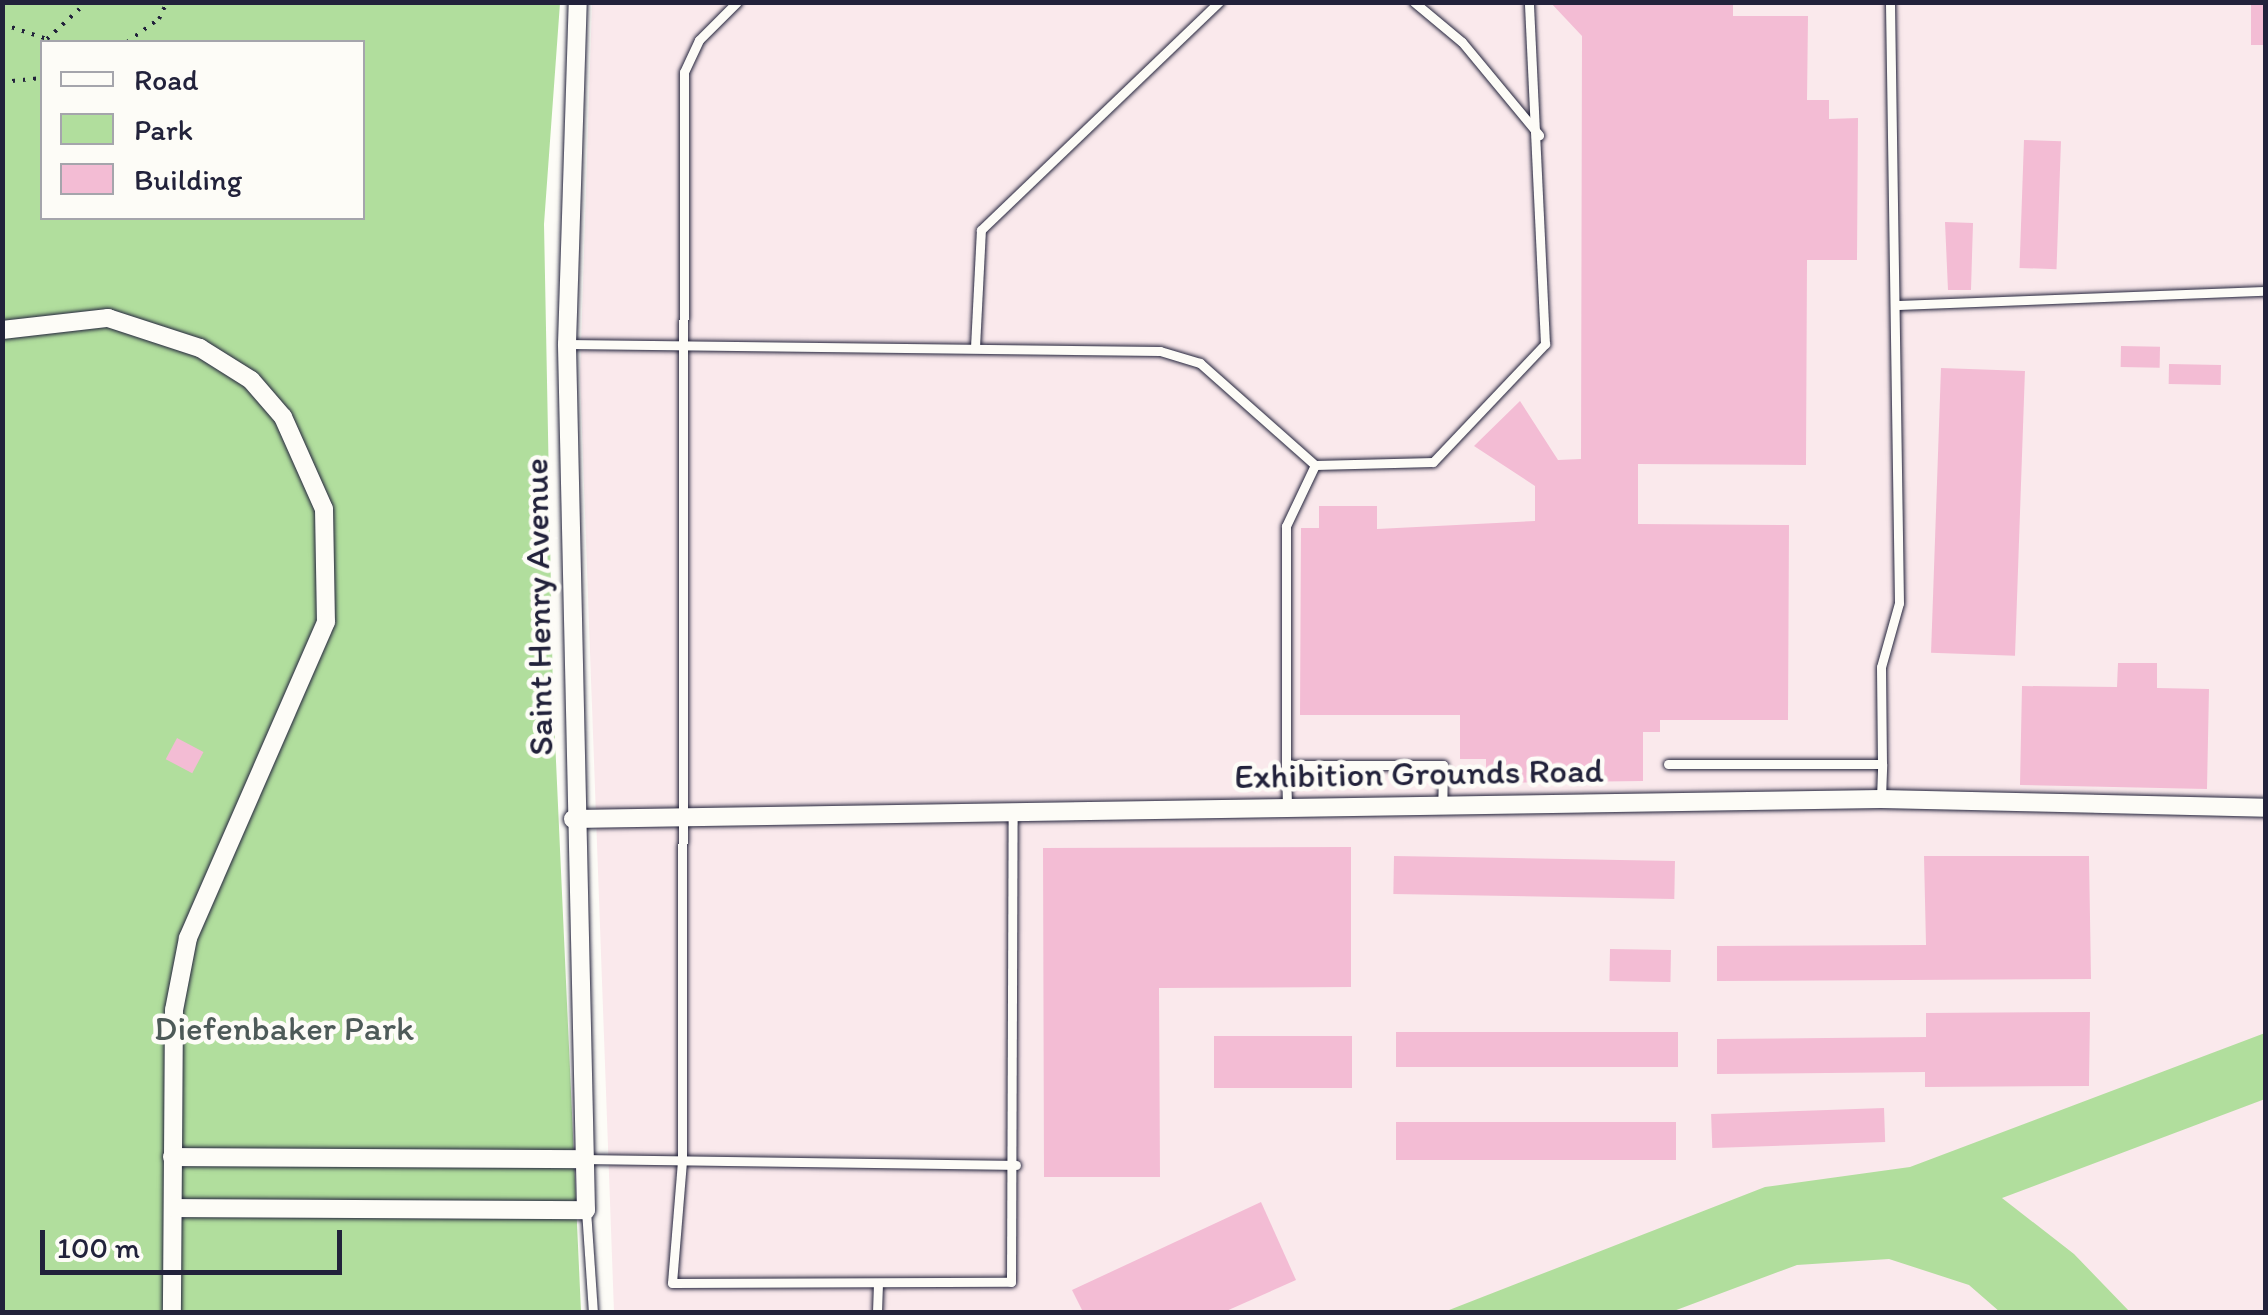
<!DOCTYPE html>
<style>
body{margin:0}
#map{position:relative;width:2268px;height:1315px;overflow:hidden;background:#fdfcf7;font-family:Itim,sans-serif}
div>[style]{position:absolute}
.built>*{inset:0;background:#fae9ec}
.green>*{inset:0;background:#b1de9d}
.building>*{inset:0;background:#f3bcd4;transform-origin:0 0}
.path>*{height:4px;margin-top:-2px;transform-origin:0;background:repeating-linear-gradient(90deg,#22223b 0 2.5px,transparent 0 10.5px)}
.roads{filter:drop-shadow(0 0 2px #22223b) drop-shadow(0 0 2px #22223b)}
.service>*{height:9px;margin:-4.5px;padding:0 4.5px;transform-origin:4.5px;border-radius:4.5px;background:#fdfcf7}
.minor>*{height:18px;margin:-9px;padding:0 9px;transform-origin:9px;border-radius:9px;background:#fdfcf7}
span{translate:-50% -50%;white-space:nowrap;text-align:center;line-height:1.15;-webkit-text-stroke:9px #fdfcf7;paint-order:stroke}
.street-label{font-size:35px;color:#22223b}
.park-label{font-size:35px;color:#4d5a58}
.frame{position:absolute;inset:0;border:5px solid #22223b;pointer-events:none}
.legend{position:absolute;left:40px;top:40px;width:325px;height:180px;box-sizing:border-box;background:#fdfcf7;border:2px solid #a5a5ac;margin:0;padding:12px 18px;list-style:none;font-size:30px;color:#22223b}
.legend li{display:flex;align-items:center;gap:20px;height:50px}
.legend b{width:50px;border:2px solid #a5a5ac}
.scale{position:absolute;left:40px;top:1230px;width:302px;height:45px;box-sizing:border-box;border:5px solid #22223b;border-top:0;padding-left:12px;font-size:30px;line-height:35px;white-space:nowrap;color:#22223b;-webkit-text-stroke:8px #fdfcf7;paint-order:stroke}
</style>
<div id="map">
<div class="built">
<div style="clip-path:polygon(592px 3px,2265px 3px,2265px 1312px,614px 1312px,580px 376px)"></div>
</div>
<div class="green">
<div style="clip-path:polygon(evenodd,3px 3px,560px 3px,544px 224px,553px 695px,581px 1312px,3px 1312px,3px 3px,42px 42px,362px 42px,362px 218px,42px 218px,42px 42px)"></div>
<div style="clip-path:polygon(2265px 1033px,2265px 1099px,2002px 1198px,2074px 1254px,2130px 1312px,2000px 1312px,1969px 1285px,1889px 1259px,1797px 1265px,1671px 1312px,1444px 1312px,1765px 1187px,1910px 1167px)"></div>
</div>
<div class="building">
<div style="clip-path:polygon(1550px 2px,1733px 2px,1733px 16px,1808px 16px,1807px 100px,1829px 100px,1829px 119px,1858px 118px,1857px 260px,1807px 260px,1806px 465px,1638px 464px,1638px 524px,1789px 525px,1788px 720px,1660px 720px,1660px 732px,1643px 732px,1643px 781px,1486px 783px,1486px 759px,1460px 759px,1460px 715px,1300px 715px,1301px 528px,1319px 528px,1319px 506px,1377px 506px,1377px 529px,1535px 521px,1535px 486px,1474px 446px,1520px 401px,1558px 460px,1581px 459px,1582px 36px)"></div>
<div style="left:2251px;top:2px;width:15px;height:43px"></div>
<div style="left:2024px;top:140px;width:37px;height:128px;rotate:2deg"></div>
<div style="clip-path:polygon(1945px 222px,1973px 223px,1971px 290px,1948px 290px)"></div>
<div style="left:2121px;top:346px;width:39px;height:21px;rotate:1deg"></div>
<div style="left:2169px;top:364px;width:52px;height:20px;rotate:1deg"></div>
<div style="left:1941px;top:368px;width:84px;height:285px;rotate:2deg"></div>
<div style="clip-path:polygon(2118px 663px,2157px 663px,2157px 688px,2209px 689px,2207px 789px,2020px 785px,2022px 686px,2117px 687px)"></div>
<div style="left:177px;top:738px;width:30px;height:24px;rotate:28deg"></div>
<div style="clip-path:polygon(1351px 847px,1351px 987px,1159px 988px,1160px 1177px,1044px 1177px,1043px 848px)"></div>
<div style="left:1394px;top:856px;width:281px;height:38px;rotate:1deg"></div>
<div style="clip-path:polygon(1924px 856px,2089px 856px,2091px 979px,1717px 981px,1717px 946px,1926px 945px)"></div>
<div style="left:1610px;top:949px;width:61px;height:32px;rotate:1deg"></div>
<div style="clip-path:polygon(2090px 1012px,2089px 1086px,1925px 1087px,1925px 1072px,1717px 1074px,1717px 1039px,1926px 1037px,1926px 1013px)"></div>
<div style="left:1396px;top:1032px;width:282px;height:35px"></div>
<div style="left:1214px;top:1036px;width:138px;height:52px"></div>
<div style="left:1884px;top:1108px;width:34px;height:173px;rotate:88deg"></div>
<div style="left:1396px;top:1122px;width:280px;height:38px"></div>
<div style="clip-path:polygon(1261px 1202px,1296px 1280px,1224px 1312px,1083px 1312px,1072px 1290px)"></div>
</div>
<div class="path">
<div style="left:2px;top:24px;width:47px;rotate:18.4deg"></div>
<div style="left:47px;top:39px;width:54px;rotate:-42.8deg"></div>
<div style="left:127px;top:42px;width:39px;rotate:-36deg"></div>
<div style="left:159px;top:19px;width:19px;rotate:-65deg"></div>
<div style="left:2px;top:82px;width:40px;rotate:-5.7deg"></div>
</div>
<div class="roads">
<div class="service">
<div style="left:737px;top:2px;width:54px;rotate:135deg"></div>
<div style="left:699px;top:40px;width:35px;rotate:115deg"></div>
<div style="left:684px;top:72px;width:1089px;rotate:90.11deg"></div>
<div style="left:682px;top:1161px;width:122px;rotate:94.7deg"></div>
<div style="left:672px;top:1283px;width:339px;rotate:-0.2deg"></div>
<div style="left:1011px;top:1282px;width:472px;rotate:-89.8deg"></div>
<div style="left:1414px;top:2px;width:62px;rotate:39.8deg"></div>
<div style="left:1462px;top:42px;width:121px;rotate:50.4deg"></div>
<div style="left:1896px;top:305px;width:370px;rotate:-2.2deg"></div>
<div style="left:567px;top:344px;width:593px;rotate:0.68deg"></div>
<div style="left:1160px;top:351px;width:42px;rotate:16.7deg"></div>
<div style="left:1200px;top:363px;width:154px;rotate:41.6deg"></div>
<div style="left:1315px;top:465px;width:118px;rotate:-1.5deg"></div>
<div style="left:1433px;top:462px;width:163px;rotate:-46.5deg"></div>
<div style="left:1545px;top:344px;width:342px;rotate:-92.7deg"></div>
<div style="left:975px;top:347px;width:117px;rotate:-87.1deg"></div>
<div style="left:981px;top:230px;width:330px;rotate:-43.8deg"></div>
<div style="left:1315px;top:465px;width:68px;rotate:115.4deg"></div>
<div style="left:1286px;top:526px;width:239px;rotate:90deg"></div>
<div style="left:1286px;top:765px;width:157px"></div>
<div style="left:1443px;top:765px;width:39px;rotate:91deg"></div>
<div style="left:1668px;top:764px;width:214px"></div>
<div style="left:1882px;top:764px;width:97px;rotate:-90.6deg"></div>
<div style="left:1881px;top:667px;width:66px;rotate:-74.3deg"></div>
<div style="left:1899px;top:603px;width:601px;rotate:-90.86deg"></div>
<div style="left:1286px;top:765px;width:42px;rotate:88.6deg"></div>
<div style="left:1881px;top:799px;width:35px;rotate:-88deg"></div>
<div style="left:585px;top:1159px;width:431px;rotate:0.8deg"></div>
<div style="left:586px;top:1210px;width:102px;rotate:86.1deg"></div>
<div style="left:877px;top:1312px;width:29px;rotate:-88deg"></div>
</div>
<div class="minor">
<div style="left:2px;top:330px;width:107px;rotate:-6.5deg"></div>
<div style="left:108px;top:318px;width:97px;rotate:18.1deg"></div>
<div style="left:200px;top:348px;width:60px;rotate:32.1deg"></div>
<div style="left:251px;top:380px;width:49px;rotate:49.1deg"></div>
<div style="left:283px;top:417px;width:101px;rotate:66deg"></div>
<div style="left:324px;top:509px;width:113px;rotate:89deg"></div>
<div style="left:326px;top:622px;width:345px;rotate:113.6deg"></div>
<div style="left:188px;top:938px;width:73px;rotate:101deg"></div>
<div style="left:174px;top:1010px;width:302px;rotate:90.4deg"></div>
<div style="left:573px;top:819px;width:1308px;rotate:-0.88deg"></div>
<div style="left:1881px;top:799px;width:385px;rotate:1.3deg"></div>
<div style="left:172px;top:1157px;width:413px;rotate:0.3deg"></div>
<div style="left:173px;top:1208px;width:413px;rotate:0.3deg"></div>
<div style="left:586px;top:1210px;width:866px;rotate:-91.26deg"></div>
<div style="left:567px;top:344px;width:342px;rotate:-88.2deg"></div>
</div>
</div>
<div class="street-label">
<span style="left:538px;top:607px;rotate:-91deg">Saint Henry Avenue</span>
<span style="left:1419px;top:773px;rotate:-1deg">Exhibition Grounds Road</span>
</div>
<div class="park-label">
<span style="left:284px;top:1028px">Diefenbaker Park</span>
</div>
<div class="frame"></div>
<ul class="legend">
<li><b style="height:12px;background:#fdfcf7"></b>Road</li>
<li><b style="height:28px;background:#b1de9d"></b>Park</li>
<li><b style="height:28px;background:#f3bcd4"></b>Building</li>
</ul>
<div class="scale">100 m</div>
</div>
